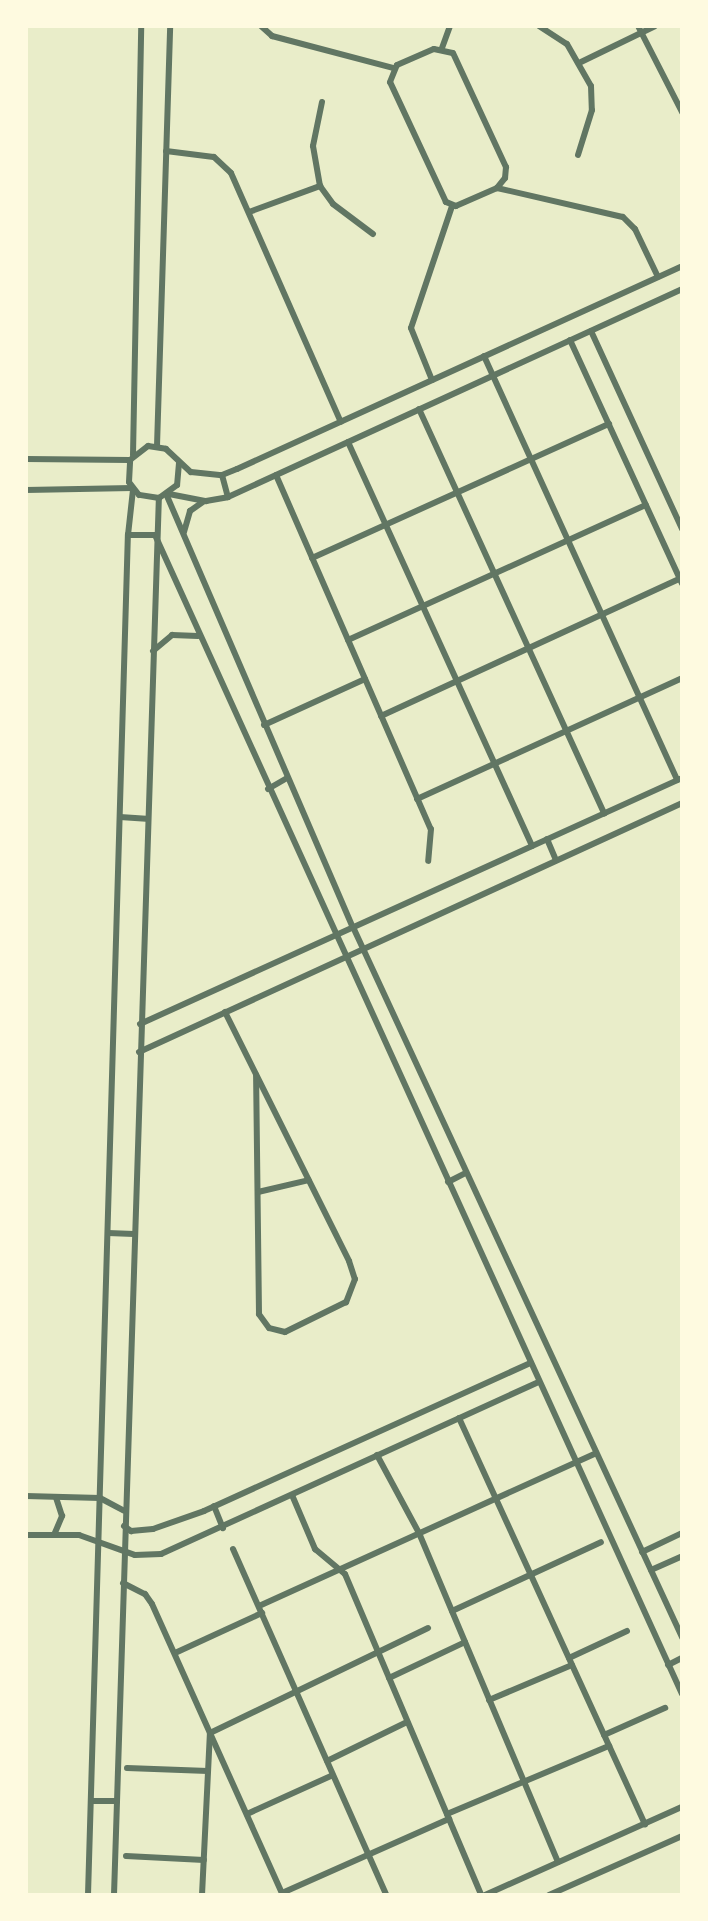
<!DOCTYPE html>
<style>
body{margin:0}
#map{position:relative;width:708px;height:1921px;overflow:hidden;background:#e9edc9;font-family:"Work Sans",sans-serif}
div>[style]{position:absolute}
.minor>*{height:6px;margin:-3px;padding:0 3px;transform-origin:3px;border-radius:3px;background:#617663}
span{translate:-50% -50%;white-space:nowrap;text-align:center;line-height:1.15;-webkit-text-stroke:7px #fefae0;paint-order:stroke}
.frame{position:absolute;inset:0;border:28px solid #fefae0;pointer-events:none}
</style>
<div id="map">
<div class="minor">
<div style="left:261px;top:26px;width:15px;rotate:42deg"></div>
<div style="left:272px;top:36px;width:125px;rotate:14.8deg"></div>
<div style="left:539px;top:26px;width:33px;rotate:33deg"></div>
<div style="left:567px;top:44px;width:48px;rotate:60.3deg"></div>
<div style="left:591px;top:86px;width:24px;rotate:88deg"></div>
<div style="left:592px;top:110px;width:47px;rotate:107.3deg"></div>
<div style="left:638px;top:26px;width:97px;rotate:62.9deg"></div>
<div style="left:442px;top:48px;width:23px;rotate:-70deg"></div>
<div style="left:434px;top:49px;width:19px;rotate:12deg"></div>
<div style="left:453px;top:53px;width:126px;rotate:65.1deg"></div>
<div style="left:506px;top:167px;width:11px;rotate:95deg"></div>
<div style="left:505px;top:178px;width:13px;rotate:129deg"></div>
<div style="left:497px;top:188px;width:45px;rotate:156.3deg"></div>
<div style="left:456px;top:206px;width:11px;rotate:-158deg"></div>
<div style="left:446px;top:202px;width:132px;rotate:-115deg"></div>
<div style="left:390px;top:82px;width:18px;rotate:-68deg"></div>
<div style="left:397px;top:65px;width:40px;rotate:-23.4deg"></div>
<div style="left:581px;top:62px;width:82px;rotate:-25.9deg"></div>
<div style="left:322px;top:102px;width:45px;rotate:101.6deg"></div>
<div style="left:313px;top:146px;width:41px;rotate:80.1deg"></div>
<div style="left:320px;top:186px;width:22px;rotate:54deg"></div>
<div style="left:333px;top:204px;width:50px;rotate:36.9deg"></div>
<div style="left:166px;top:151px;width:48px;rotate:7.1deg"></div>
<div style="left:214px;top:157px;width:23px;rotate:43deg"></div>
<div style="left:231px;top:173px;width:272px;rotate:66.2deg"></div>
<div style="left:497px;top:188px;width:129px;rotate:13deg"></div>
<div style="left:623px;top:217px;width:17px;rotate:45deg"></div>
<div style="left:635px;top:229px;width:53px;rotate:64.4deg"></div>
<div style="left:249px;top:212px;width:76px;rotate:-20.1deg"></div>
<div style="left:591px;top:331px;width:218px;rotate:65.3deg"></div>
<div style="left:570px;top:340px;width:268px;rotate:65.3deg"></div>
<div style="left:484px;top:356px;width:466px;rotate:65.5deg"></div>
<div style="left:432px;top:380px;width:56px;rotate:-112deg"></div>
<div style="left:411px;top:328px;width:129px;rotate:-71.4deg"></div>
<div style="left:419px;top:409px;width:445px;rotate:65.4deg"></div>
<div style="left:348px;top:442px;width:444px;rotate:65.5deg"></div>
<div style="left:157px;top:446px;width:420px;rotate:-88.2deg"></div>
<div style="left:133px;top:455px;width:429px;rotate:-88.9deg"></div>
<div style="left:26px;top:459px;width:104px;rotate:0.6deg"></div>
<div style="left:179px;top:463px;width:22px;rotate:95deg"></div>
<div style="left:177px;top:485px;width:22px;rotate:144deg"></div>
<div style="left:159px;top:498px;width:20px;rotate:-171deg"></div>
<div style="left:139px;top:495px;width:16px;rotate:-128deg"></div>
<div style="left:129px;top:482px;width:22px;rotate:-87deg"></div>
<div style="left:130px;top:460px;width:23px;rotate:-38deg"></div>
<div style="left:148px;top:446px;width:18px;rotate:9deg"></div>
<div style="left:166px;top:449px;width:34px;rotate:43deg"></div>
<div style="left:191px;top:472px;width:31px;rotate:6deg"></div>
<div style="left:222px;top:475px;width:16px;rotate:-22deg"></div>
<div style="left:237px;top:469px;width:489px;rotate:-24.5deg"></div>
<div style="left:222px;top:475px;width:23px;rotate:75deg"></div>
<div style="left:276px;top:475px;width:386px;rotate:66.4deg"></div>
<div style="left:431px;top:829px;width:32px;rotate:95deg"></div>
<div style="left:26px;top:490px;width:106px;rotate:-1.1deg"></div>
<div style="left:169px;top:494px;width:38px;rotate:11deg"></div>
<div style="left:206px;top:501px;width:22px;rotate:-10deg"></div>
<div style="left:228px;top:497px;width:499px;rotate:-24.6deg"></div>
<div style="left:167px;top:496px;width:469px;rotate:66.7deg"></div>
<div style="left:353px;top:927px;width:783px;rotate:65.14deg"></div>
<div style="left:184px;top:532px;width:22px;rotate:-74deg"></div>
<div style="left:190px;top:511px;width:16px;rotate:-35deg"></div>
<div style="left:128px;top:535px;width:27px"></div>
<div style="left:155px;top:535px;width:1273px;rotate:65.55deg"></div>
<div style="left:312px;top:558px;width:326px;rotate:-24.3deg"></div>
<div style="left:348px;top:640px;width:327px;rotate:-24.4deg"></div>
<div style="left:153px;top:651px;width:25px;rotate:-40deg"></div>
<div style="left:172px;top:635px;width:26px;rotate:2deg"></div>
<div style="left:381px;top:716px;width:328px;rotate:-24.7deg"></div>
<div style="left:264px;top:725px;width:111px;rotate:-24.5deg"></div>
<div style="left:268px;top:789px;width:22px;rotate:-30deg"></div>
<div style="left:417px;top:799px;width:291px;rotate:-24.5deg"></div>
<div style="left:120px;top:817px;width:26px;rotate:4deg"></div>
<div style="left:547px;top:839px;width:23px;rotate:67deg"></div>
<div style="left:225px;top:1012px;width:278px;rotate:63.5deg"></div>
<div style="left:349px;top:1261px;width:19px;rotate:72deg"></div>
<div style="left:355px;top:1279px;width:25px;rotate:111deg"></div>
<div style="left:346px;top:1302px;width:68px;rotate:153.8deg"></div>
<div style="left:285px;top:1332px;width:16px;rotate:-166deg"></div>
<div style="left:269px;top:1328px;width:17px;rotate:-126deg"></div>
<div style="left:259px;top:1314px;width:239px;rotate:-90.7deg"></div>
<div style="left:140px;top:1024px;width:595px;rotate:-24.41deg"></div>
<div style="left:139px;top:1052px;width:597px;rotate:-24.63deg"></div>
<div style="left:448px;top:1182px;width:20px;rotate:-27deg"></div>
<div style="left:258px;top:1192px;width:52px;rotate:-13.2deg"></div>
<div style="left:108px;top:1233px;width:26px;rotate:2deg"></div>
<div style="left:459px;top:1418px;width:447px;rotate:65.4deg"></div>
<div style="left:377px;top:1455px;width:89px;rotate:61.7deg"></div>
<div style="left:419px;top:1533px;width:357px;rotate:67.1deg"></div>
<div style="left:292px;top:1495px;width:59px;rotate:66.9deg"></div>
<div style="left:315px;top:1549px;width:39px;rotate:40deg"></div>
<div style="left:345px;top:1574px;width:349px;rotate:67deg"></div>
<div style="left:26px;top:1496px;width:74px;rotate:1.5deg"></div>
<div style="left:100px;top:1498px;width:27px;rotate:28deg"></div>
<div style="left:214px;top:1506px;width:24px;rotate:68deg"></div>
<div style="left:124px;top:1526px;width:9px;rotate:36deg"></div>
<div style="left:131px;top:1531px;width:22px;rotate:-5deg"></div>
<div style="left:153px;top:1529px;width:54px;rotate:-19.4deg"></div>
<div style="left:204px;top:1511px;width:359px;rotate:-24.4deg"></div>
<div style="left:26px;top:1535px;width:53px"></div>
<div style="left:79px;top:1535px;width:59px;rotate:19.7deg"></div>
<div style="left:135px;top:1555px;width:26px;rotate:-2deg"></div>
<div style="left:161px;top:1554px;width:415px;rotate:-24.5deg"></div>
<div style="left:54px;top:1535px;width:21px;rotate:-67deg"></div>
<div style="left:62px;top:1516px;width:20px;rotate:-108deg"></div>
<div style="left:233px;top:1549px;width:378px;rotate:66.1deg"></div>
<div style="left:642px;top:1552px;width:44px;rotate:-25.4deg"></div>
<div style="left:651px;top:1570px;width:34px;rotate:-24deg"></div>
<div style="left:123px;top:1583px;width:25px;rotate:27deg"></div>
<div style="left:145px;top:1594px;width:12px;rotate:55deg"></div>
<div style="left:152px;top:1604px;width:319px;rotate:65.8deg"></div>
<div style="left:259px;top:1606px;width:370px;rotate:-24.4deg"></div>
<div style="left:452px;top:1611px;width:164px;rotate:-24.8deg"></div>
<div style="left:175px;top:1653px;width:96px;rotate:-24.7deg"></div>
<div style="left:569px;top:1658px;width:64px;rotate:-25deg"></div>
<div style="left:668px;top:1665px;width:16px;rotate:-27deg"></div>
<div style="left:389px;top:1678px;width:84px;rotate:-25.3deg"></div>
<div style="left:489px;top:1700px;width:90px;rotate:-22.9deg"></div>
<div style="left:604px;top:1735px;width:67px;rotate:-23.9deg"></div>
<div style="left:327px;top:1761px;width:89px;rotate:-26deg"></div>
<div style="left:127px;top:1768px;width:81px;rotate:2.1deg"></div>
<div style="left:91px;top:1801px;width:26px"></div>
<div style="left:247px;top:1814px;width:94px;rotate:-24.4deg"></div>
<div style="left:447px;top:1814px;width:176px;rotate:-22.8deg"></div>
<div style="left:126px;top:1856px;width:78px;rotate:2.9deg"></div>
<div style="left:282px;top:1893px;width:183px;rotate:-23.9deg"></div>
<div style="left:88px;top:1895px;width:1361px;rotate:-88.32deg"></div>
<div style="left:128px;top:535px;width:45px;rotate:-83.7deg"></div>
<div style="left:114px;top:1895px;width:1398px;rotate:-88.16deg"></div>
<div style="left:202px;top:1895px;width:162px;rotate:-87.2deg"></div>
<div style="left:210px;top:1733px;width:242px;rotate:-25.7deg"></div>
<div style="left:485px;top:1895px;width:216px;rotate:-24.1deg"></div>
<div style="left:549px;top:1895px;width:145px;rotate:-23.9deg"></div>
</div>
<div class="frame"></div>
</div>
